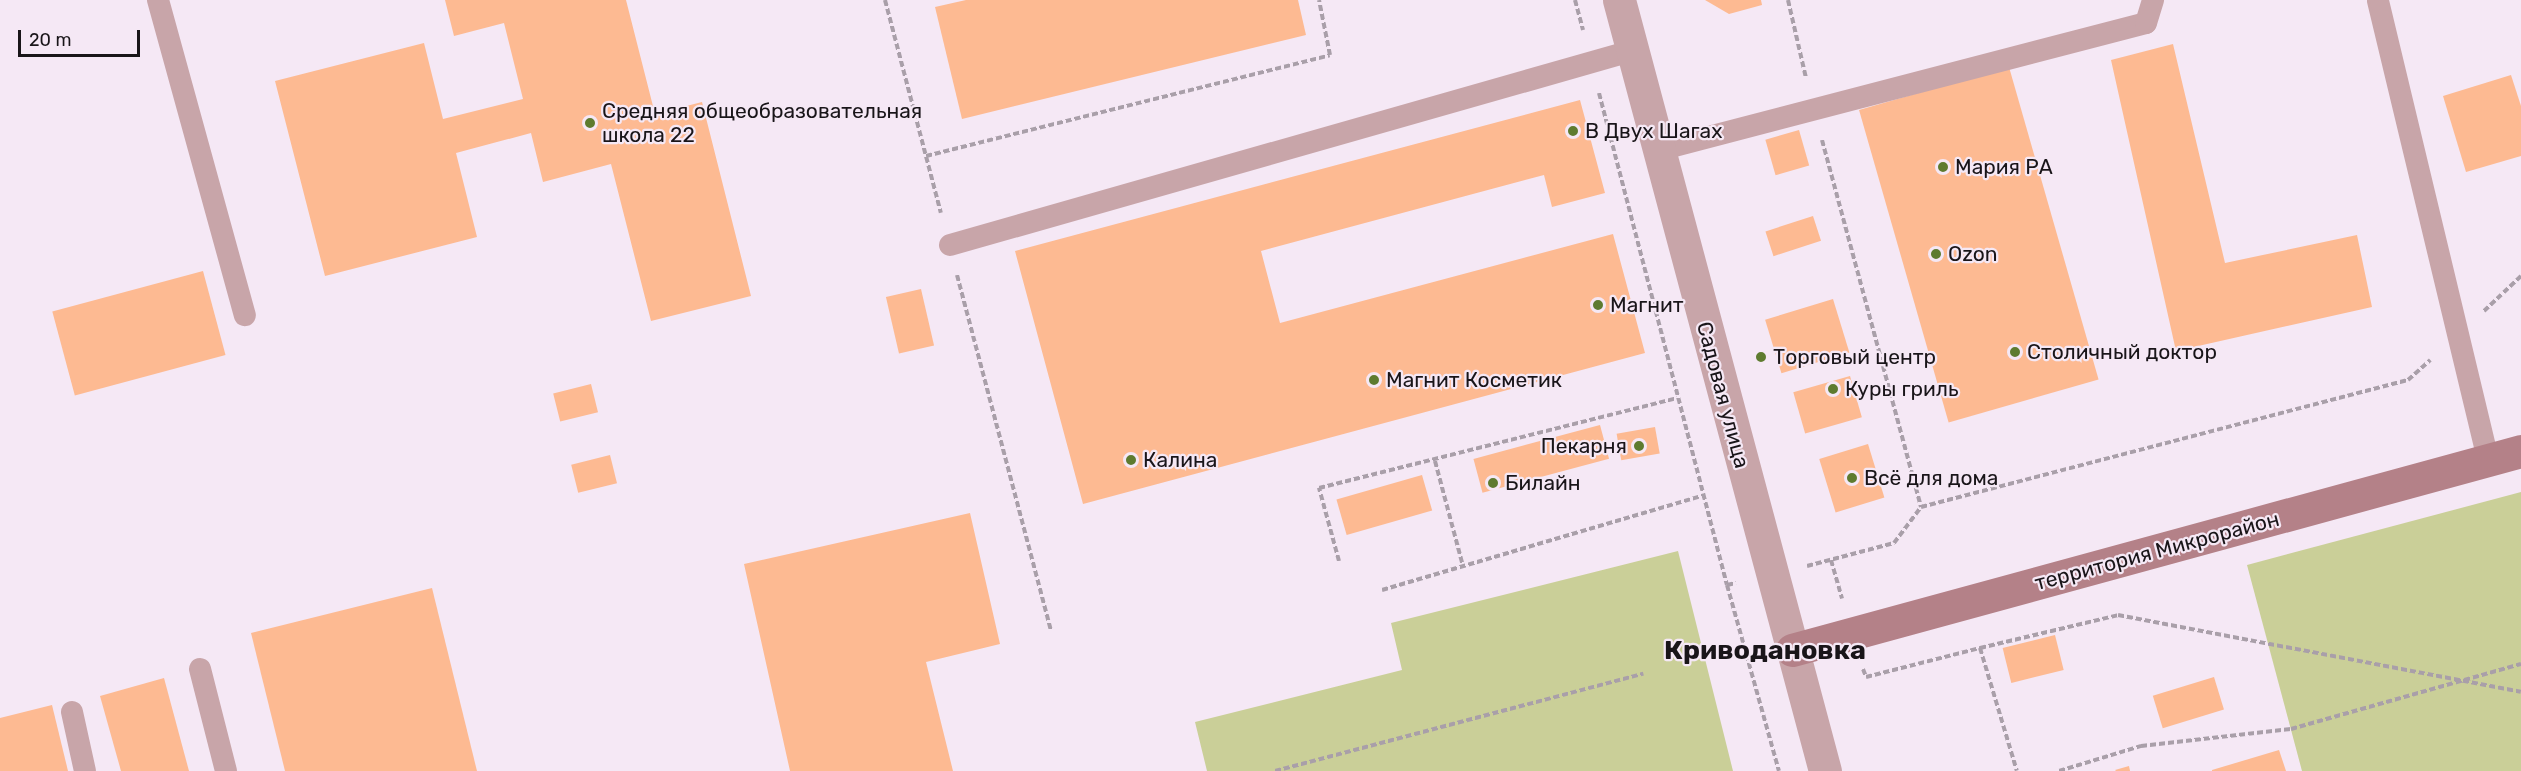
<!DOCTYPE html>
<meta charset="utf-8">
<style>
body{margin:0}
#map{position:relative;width:2521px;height:771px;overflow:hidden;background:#f5e8f5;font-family:Rubik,sans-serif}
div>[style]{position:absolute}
.green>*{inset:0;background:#cacf98}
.building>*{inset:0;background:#fdba92;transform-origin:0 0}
.path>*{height:4px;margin-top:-2px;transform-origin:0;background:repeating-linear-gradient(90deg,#a99fa9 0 6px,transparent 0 9px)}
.service>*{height:22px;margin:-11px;padding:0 11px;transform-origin:11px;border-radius:11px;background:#c8a5a9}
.tertiary>*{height:33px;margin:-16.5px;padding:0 16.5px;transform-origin:16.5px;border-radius:16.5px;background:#c8a5a9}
.secondary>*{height:33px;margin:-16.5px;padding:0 16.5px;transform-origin:16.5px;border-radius:16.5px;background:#b48188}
.dots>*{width:16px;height:16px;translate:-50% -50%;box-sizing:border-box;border:3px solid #f5e8f5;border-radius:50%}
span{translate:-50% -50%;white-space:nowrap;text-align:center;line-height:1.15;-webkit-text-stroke:4.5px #f5e8f5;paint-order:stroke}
.poi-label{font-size:21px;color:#191519}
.left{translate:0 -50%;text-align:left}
.right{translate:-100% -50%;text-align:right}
.street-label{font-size:21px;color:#191519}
.district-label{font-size:27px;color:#191519;font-weight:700}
.scale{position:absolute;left:18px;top:30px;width:122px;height:27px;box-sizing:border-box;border:3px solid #191519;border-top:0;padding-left:8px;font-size:18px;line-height:21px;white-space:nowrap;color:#191519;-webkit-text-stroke:4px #f5e8f5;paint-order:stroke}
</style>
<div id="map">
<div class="green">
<div style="clip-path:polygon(2521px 492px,2521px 771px,2302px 771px,2247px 565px)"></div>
<div style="clip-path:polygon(1678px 551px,1733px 771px,1207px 771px,1195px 722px,1402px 670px,1391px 623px)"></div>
</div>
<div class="building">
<div style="clip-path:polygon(445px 0,626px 0,655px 114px,702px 102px,751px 296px,651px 321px,611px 164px,543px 182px,531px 133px,456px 153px,477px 237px,325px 276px,275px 81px,424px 43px,443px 119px,523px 99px,504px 23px,454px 36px)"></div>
<div style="clip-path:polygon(966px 0,1298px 0,1306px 35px,962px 119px,935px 7px)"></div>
<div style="clip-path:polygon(1705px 0,1761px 0,1762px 5px,1729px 14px)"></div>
<div style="clip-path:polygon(2173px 44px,2225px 263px,2357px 235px,2372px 307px,2176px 351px,2111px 60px)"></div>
<div style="left:2009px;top:67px;width:325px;height:156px;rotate:74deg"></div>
<div style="clip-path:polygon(2511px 75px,2521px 106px,2521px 156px,2466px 172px,2443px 96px)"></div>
<div style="clip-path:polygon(1580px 100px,1605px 193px,1552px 207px,1544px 175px,1261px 251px,1280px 323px,1613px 234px,1645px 353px,1083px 504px,1015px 251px)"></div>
<div style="left:1799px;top:130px;width:37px;height:35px;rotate:74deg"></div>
<div style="left:1813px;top:216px;width:26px;height:50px;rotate:72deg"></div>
<div style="left:203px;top:271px;width:87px;height:156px;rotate:75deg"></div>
<div style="left:921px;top:289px;width:58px;height:36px;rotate:77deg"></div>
<div style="left:1833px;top:299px;width:56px;height:71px;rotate:73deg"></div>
<div style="left:1850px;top:376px;width:43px;height:59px;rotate:74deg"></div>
<div style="left:591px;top:384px;width:29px;height:39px;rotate:76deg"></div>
<div style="left:1600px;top:425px;width:35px;height:131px;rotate:75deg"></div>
<div style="left:1655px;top:427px;width:27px;height:39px;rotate:80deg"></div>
<div style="left:1868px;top:444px;width:56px;height:51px;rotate:73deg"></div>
<div style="left:610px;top:455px;width:29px;height:40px;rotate:76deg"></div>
<div style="left:1422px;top:475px;width:37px;height:89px;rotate:74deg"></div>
<div style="clip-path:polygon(970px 513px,1000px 644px,926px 662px,953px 771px,790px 771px,744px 564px)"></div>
<div style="clip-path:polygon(432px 588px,477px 771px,285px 771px,251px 633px)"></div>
<div style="left:2055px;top:635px;width:36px;height:54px;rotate:76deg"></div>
<div style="left:2214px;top:677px;width:34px;height:64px;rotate:73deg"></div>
<div style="clip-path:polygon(164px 678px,189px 771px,121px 771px,100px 696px)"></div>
<div style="clip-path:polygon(52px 705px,68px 771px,0 771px,0 718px)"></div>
<div style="clip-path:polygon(2279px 750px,2286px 771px,2212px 771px,2212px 770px)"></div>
<div style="clip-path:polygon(2129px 766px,2130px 771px,2116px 771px,2115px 770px)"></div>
</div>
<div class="path">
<div style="left:885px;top:0;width:220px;rotate:75.3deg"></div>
<div style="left:1575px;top:0;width:31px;rotate:75deg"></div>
<div style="left:1788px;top:0;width:80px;rotate:77deg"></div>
<div style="left:1599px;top:93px;width:508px;rotate:75.42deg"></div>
<div style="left:1727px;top:585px;width:9px;rotate:-13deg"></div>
<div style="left:1822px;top:140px;width:380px;rotate:74.9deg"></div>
<div style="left:926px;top:156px;width:416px;rotate:-14deg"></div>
<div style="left:1330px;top:55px;width:56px;rotate:-101.3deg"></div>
<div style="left:957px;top:275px;width:368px;rotate:75.2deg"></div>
<div style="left:2484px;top:311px;width:51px;rotate:-43.4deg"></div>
<div style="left:1435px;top:461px;width:109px;rotate:75.1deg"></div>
<div style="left:1831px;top:560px;width:40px;rotate:74deg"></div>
<div style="left:1339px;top:561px;width:76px;rotate:-105.3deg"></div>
<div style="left:1319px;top:488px;width:369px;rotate:-14.1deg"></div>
<div style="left:1807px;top:566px;width:90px;rotate:-14.8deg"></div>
<div style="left:1894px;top:543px;width:45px;rotate:-53.1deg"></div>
<div style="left:1921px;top:507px;width:503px;rotate:-14.62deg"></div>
<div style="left:2408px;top:380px;width:30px;rotate:-42deg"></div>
<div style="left:1727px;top:585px;width:193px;rotate:74.4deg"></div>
<div style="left:1382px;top:590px;width:336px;rotate:-16.4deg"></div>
<div style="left:1980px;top:648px;width:142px;rotate:-13.4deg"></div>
<div style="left:2118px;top:615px;width:410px;rotate:10.8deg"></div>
<div style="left:1863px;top:669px;width:9px;rotate:69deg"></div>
<div style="left:1866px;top:677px;width:118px;rotate:-14.3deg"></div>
<div style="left:1980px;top:648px;width:128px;rotate:73.3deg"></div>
<div style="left:1275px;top:771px;width:381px;rotate:-14.8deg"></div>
<div style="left:2059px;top:771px;width:86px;rotate:-17deg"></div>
<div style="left:2141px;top:746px;width:151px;rotate:-6.5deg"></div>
<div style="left:2291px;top:729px;width:239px;rotate:-15.8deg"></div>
</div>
<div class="service">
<div style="left:158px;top:0;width:327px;rotate:74.6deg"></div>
<div style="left:2378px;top:1px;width:472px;rotate:76.5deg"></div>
<div style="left:1655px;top:151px;width:507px;rotate:-14.61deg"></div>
<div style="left:2146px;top:23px;width:24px;rotate:-73deg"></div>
<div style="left:950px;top:245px;width:708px;rotate:-15.9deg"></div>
<div style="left:200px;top:669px;width:105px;rotate:75.7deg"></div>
<div style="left:72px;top:712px;width:60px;rotate:77.6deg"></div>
</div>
<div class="tertiary">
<div style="left:1619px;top:0;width:798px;rotate:75.04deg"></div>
</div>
<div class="secondary">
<div style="left:1792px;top:650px;width:756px;rotate:-15.27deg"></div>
</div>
<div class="dots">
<div style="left:590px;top:123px;background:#5e7b2f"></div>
<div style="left:1573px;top:131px;background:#5e7b2f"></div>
<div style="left:1943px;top:167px;background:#5e7b2f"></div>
<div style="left:1936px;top:254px;background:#5e7b2f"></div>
<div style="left:1598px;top:305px;background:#5e7b2f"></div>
<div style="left:2015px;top:352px;background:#5e7b2f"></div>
<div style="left:1761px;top:357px;background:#5e7b2f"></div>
<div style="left:1374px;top:380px;background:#5e7b2f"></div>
<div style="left:1833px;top:389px;background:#5e7b2f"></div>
<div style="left:1639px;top:446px;background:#5e7b2f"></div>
<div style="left:1131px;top:460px;background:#5e7b2f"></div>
<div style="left:1852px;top:478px;background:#5e7b2f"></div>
<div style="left:1493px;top:483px;background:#5e7b2f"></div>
</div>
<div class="poi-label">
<span class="left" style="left:602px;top:123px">Средняя общеобразовательная<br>школа 22</span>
<span class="left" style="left:1585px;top:131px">В Двух Шагах</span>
<span class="left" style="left:1955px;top:167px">Мария РА</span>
<span class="left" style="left:1948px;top:254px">Ozon</span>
<span class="left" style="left:1610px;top:305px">Магнит</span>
<span class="left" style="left:2027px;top:352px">Столичный доктор</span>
<span class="left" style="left:1773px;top:357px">Торговый центр</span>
<span class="left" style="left:1386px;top:380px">Магнит Косметик</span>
<span class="left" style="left:1845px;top:389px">Куры гриль</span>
<span class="right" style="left:1627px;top:446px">Пекарня</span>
<span class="left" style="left:1143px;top:460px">Калина</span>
<span class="left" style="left:1864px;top:478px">Всё для дома</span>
<span class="left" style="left:1505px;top:483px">Билайн</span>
</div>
<div class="street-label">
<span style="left:1723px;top:395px;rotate:75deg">Садовая улица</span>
<span style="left:2157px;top:551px;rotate:-15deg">территория Микрорайон</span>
</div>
<div class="district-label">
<span style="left:1765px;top:651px">Криводановка</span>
</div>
<div class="scale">20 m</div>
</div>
